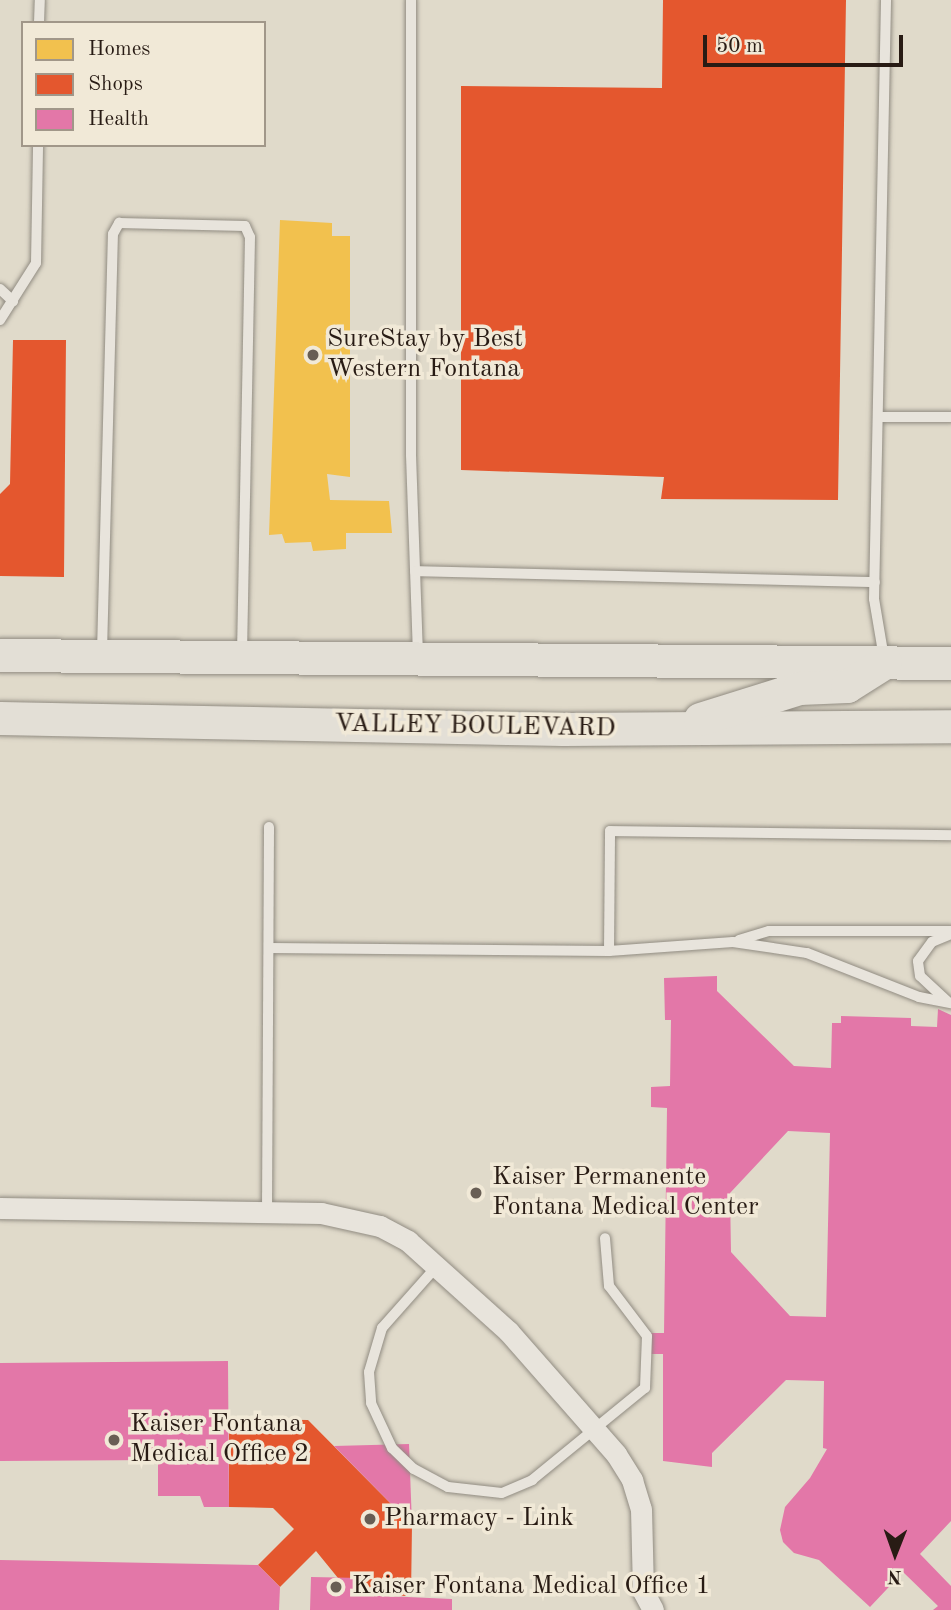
<!DOCTYPE html>
<style>
body{margin:0}
#map{position:relative;width:951px;height:1610px;overflow:hidden;background:#e0daca;font-family:"Old Standard TT",serif}
div>[style]{position:absolute}
.homes>*{inset:0;background:#f2c14e}
.shops>*{inset:0;background:#e4572e}
.health>*{inset:0;background:#e377a8}
.roads{filter:drop-shadow(0 0 2px #918c82) drop-shadow(0 0 2px #918c82)}
.service>*{height:10px;margin:-5px;padding:0 5px;transform-origin:5px;border-radius:5px;background:#e8e4dc}
.minor>*{height:21px;margin:-10.5px;padding:0 10.5px;transform-origin:10.5px;border-radius:10.5px;background:#e8e4dc}
.primary>*{height:33px;margin:-16.5px;padding:0 16.5px;transform-origin:16.5px;border-radius:16.5px;background:#e3dfd6}
.dots>*{width:19px;height:19px;translate:-50% -50%;box-sizing:border-box;border:4px solid #f1e9d7;border-radius:50%}
span{translate:-50% -50%;white-space:nowrap;text-align:center;line-height:1.15;-webkit-text-stroke:7px #f1e9d7;paint-order:stroke}
.poi-label{font-size:26px;color:#281b14}
.left{translate:0 -50%;text-align:left}
.street-label{font-size:26px;color:#281b14}
.legend{position:absolute;left:21px;top:21px;width:245px;height:126px;box-sizing:border-box;background:#f1e9d7;border:2px solid #a19789;margin:0;padding:9px 12px;list-style:none;font-size:21px;color:#281b14}
.legend li{display:flex;align-items:center;gap:14px;height:35px}
.legend b{width:35px;border:2px solid #a19789}
.north{position:absolute;left:860px;top:1519px;width:70px;height:70px;-webkit-text-stroke:5px #f1e9d7;paint-order:stroke;rotate:181deg;font-size:19px;font-weight:700;line-height:28px;text-align:center;color:#281b14}
.north::after{content:'';display:block;margin:auto;width:24px;height:32px;background:#281b14;clip-path:polygon(50% 0,100% 100%,50% 72%,0 100%)}
.scale{position:absolute;left:703px;top:35px;width:200px;height:32px;box-sizing:border-box;border:4px solid #281b14;border-top:0;padding-left:9px;font-size:21px;line-height:24px;white-space:nowrap;color:#281b14;-webkit-text-stroke:5px #f1e9d7;paint-order:stroke}
</style>
<div id="map">
<div class="homes">
<div style="clip-path:polygon(280px 220px,332px 223px,332px 236px,350px 236px,350px 477px,327px 474px,330px 500px,389px 501px,392px 533px,346px 533px,346px 549px,313px 551px,311px 542px,285px 543px,282px 534px,269px 535px)"></div>
</div>
<div class="shops">
<div style="clip-path:polygon(663px 0,846px 0,838px 500px,661px 499px,664px 477px,461px 470px,461px 86px,662px 88px)"></div>
<div style="clip-path:polygon(13px 340px,66px 340px,64px 577px,0 576px,0 494px,10px 484px)"></div>
<div style="clip-path:polygon(229px 1419px,308px 1420px,412px 1525px,411px 1596px,362px 1595px,362px 1578px,338px 1578px,316px 1551px,280px 1587px,258px 1565px,294px 1529px,273px 1508px,229px 1507px)"></div>
</div>
<div class="health">
<div style="clip-path:polygon(evenodd,717px 976px,717px 991px,794px 1066px,831px 1068px,832px 1023px,841px 1023px,841px 1016px,911px 1018px,911px 1026px,937px 1027px,938px 1009px,951px 1015px,951px 1521px,920px 1554px,951px 1586px,951px 1610px,933px 1610px,938px 1606px,903px 1572px,870px 1607px,819px 1560px,794px 1553px,783px 1542px,780px 1530px,785px 1507px,810px 1478px,827px 1449px,823px 1448px,824px 1381px,786px 1380px,712px 1453px,712px 1467px,663px 1461px,663px 1354px,651px 1354px,651px 1333px,664px 1333px,667px 1108px,651px 1107px,651px 1087px,670px 1086px,671px 1020px,665px 1020px,664px 978px,717px 976px,788px 1131px,830px 1133px,826px 1317px,790px 1316px,731px 1252px,730px 1193px,788px 1131px)"></div>
<div style="clip-path:polygon(228px 1361px,229px 1507px,204px 1507px,200px 1496px,158px 1496px,158px 1460px,0 1461px,0 1363px)"></div>
<div style="clip-path:polygon(409px 1444px,412px 1525px,334px 1446px)"></div>
<div style="clip-path:polygon(0 1560px,258px 1565px,280px 1587px,279px 1610px,0 1610px)"></div>
<div style="clip-path:polygon(311px 1577px,362px 1578px,362px 1595px,452px 1599px,452px 1610px,310px 1610px)"></div>
</div>
<div class="roads">
<div class="service">
<div style="left:411px;top:0;width:455px;rotate:90deg"></div>
<div style="left:411px;top:455px;width:199px;rotate:88deg"></div>
<div style="left:39px;top:23px;width:23px;rotate:-88deg"></div>
<div style="left:0;top:289px;width:18px;rotate:43deg"></div>
<div style="left:0;top:320px;width:67px;rotate:-57.7deg"></div>
<div style="left:36px;top:263px;width:118px;rotate:-89deg"></div>
<div style="left:878px;top:417px;width:73px"></div>
<div style="left:415px;top:571px;width:460px;rotate:1.4deg"></div>
<div style="left:102px;top:652px;width:418px;rotate:-88.5deg"></div>
<div style="left:113px;top:234px;width:13px;rotate:-61deg"></div>
<div style="left:119px;top:223px;width:126px;rotate:1.4deg"></div>
<div style="left:245px;top:226px;width:12px;rotate:66deg"></div>
<div style="left:250px;top:237px;width:415px;rotate:91.1deg"></div>
<div style="left:884px;top:658px;width:60px;rotate:-99.6deg"></div>
<div style="left:874px;top:599px;width:599px;rotate:-88.85deg"></div>
<div style="left:739px;top:940px;width:31px;rotate:-17deg"></div>
<div style="left:769px;top:931px;width:182px"></div>
<div style="left:269px;top:948px;width:340px;rotate:0.5deg"></div>
<div style="left:609px;top:951px;width:124px;rotate:-4.2deg"></div>
<div style="left:733px;top:942px;width:75px;rotate:8.5deg"></div>
<div style="left:807px;top:953px;width:120px;rotate:21.4deg"></div>
<div style="left:919px;top:997px;width:33px;rotate:11deg"></div>
<div style="left:609px;top:951px;width:120px;rotate:-89.5deg"></div>
<div style="left:610px;top:831px;width:341px;rotate:0.7deg"></div>
<div style="left:948px;top:1002px;width:38px;rotate:-137deg"></div>
<div style="left:920px;top:976px;width:15px;rotate:-98deg"></div>
<div style="left:918px;top:961px;width:24px;rotate:-54deg"></div>
<div style="left:932px;top:942px;width:21px;rotate:-23deg"></div>
<div style="left:267px;top:1211px;width:384px;rotate:-89.7deg"></div>
<div style="left:437px;top:1266px;width:83px;rotate:131.6deg"></div>
<div style="left:382px;top:1328px;width:46px;rotate:106.5deg"></div>
<div style="left:369px;top:1372px;width:31px;rotate:86deg"></div>
<div style="left:371px;top:1403px;width:50px;rotate:65deg"></div>
<div style="left:392px;top:1448px;width:30px;rotate:44deg"></div>
<div style="left:414px;top:1469px;width:38px;rotate:28deg"></div>
<div style="left:448px;top:1487px;width:54px;rotate:6.3deg"></div>
<div style="left:502px;top:1493px;width:33px;rotate:-23deg"></div>
<div style="left:532px;top:1480px;width:146px;rotate:-39.2deg"></div>
<div style="left:645px;top:1388px;width:52px;rotate:-87.8deg"></div>
<div style="left:647px;top:1336px;width:63px;rotate:-127.2deg"></div>
<div style="left:609px;top:1286px;width:48px;rotate:-94.8deg"></div>
</div>
<div class="minor">
<div style="left:0;top:1208px;width:321px;rotate:0.9deg"></div>
<div style="left:321px;top:1213px;width:60px;rotate:12.4deg"></div>
<div style="left:380px;top:1226px;width:32px;rotate:28deg"></div>
<div style="left:408px;top:1241px;width:135px;rotate:42deg"></div>
<div style="left:508px;top:1331px;width:164px;rotate:48.7deg"></div>
<div style="left:616px;top:1454px;width:31px;rotate:58deg"></div>
<div style="left:632px;top:1480px;width:30px;rotate:73deg"></div>
<div style="left:641px;top:1509px;width:82px;rotate:88.6deg"></div>
<div style="left:643px;top:1591px;width:21px;rotate:62deg"></div>
</div>
<div class="primary">
<div style="left:0;top:655px;width:951px;rotate:0.48deg"></div>
<div style="left:0;top:718px;width:563px;rotate:1.12deg"></div>
<div style="left:563px;top:729px;width:388px;rotate:-0.4deg"></div>
<div style="left:700px;top:719px;width:104px;rotate:-17.4deg"></div>
<div style="left:799px;top:688px;width:48px;rotate:-2.4deg"></div>
<div style="left:847px;top:686px;width:45px;rotate:-32.3deg"></div>
</div>
</div>
<div class="dots">
<div style="left:313px;top:355px;background:#685e54"></div>
<div style="left:476px;top:1193px;background:#685e54"></div>
<div style="left:114px;top:1440px;background:#685e54"></div>
<div style="left:370px;top:1519px;background:#685e54"></div>
<div style="left:336px;top:1587px;background:#685e54"></div>
</div>
<div class="poi-label">
<span class="left" style="left:327px;top:355px">SureStay by Best<br>Western Fontana</span>
<span class="left" style="left:492px;top:1193px">Kaiser Permanente<br>Fontana Medical Center</span>
<span class="left" style="left:130px;top:1440px">Kaiser Fontana<br>Medical Office 2</span>
<span class="left" style="left:384px;top:1519px">Pharmacy - Link</span>
<span class="left" style="left:352px;top:1587px">Kaiser Fontana Medical Office 1</span>
</div>
<div class="street-label">
<span style="left:475px;top:727px;rotate:1deg">VALLEY BOULEVARD</span>
</div>
<ul class="legend">
<li><b style="height:19px;background:#f2c14e"></b>Homes</li>
<li><b style="height:19px;background:#e4572e"></b>Shops</li>
<li><b style="height:19px;background:#e377a8"></b>Health</li>
</ul>
<div class="north">N</div>
<div class="scale">50 m</div>
</div>
